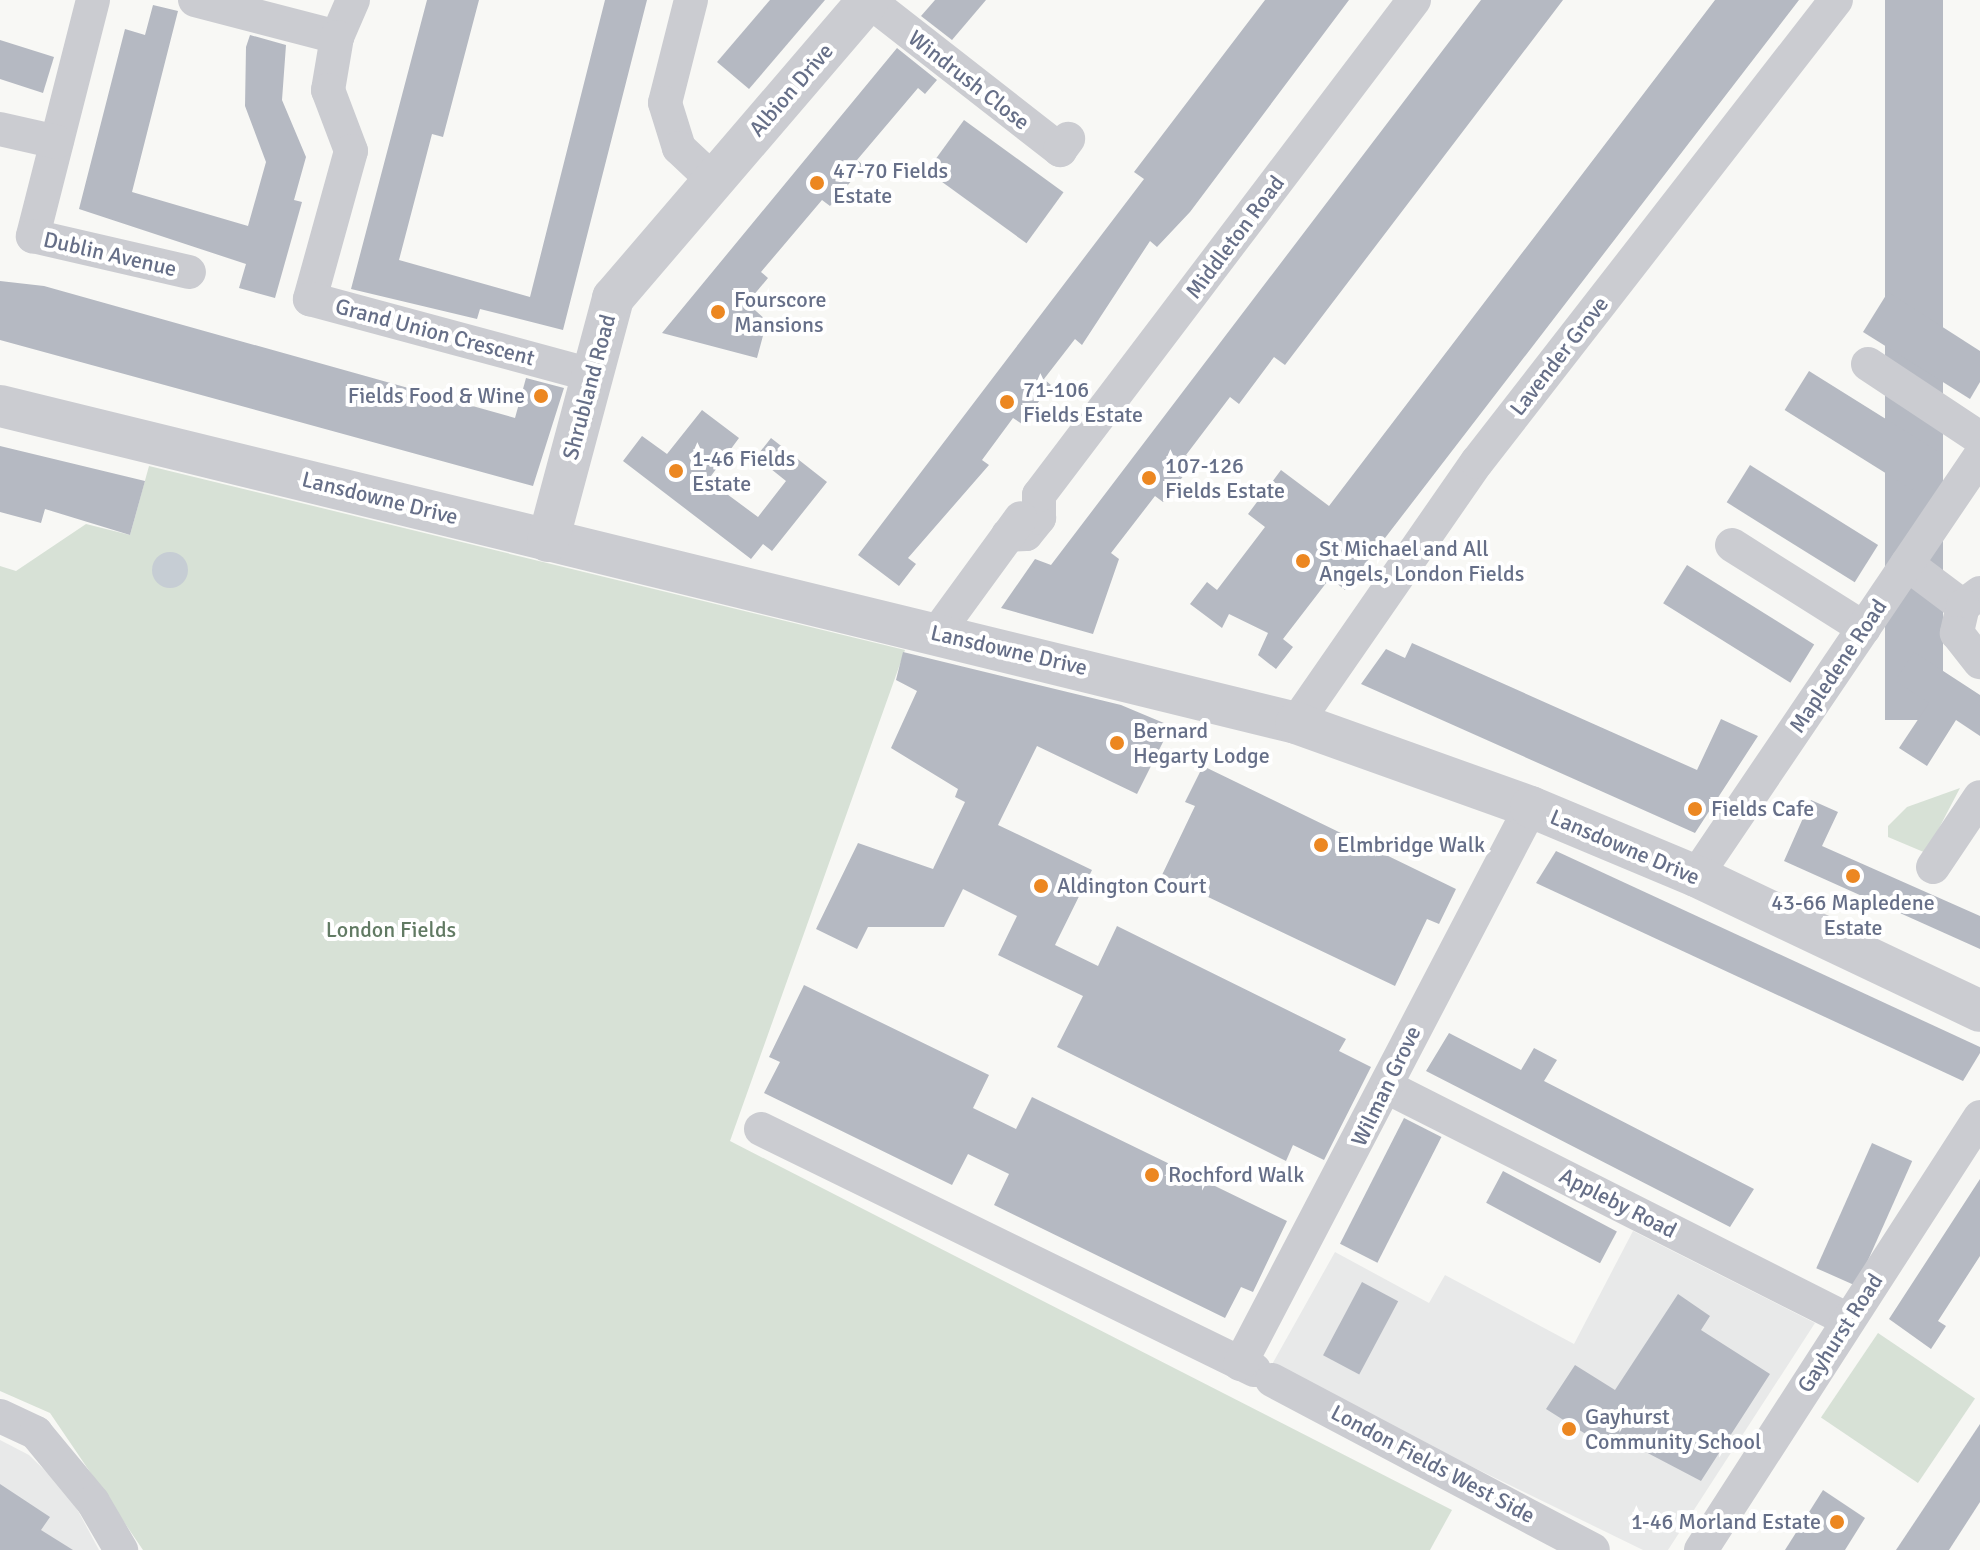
<!DOCTYPE html>
<style>
body{margin:0}
#map{position:relative;width:1980px;height:1550px;overflow:hidden;background:#f8f8f5;font-family:Signika,sans-serif}
div>[style]{position:absolute}
.built>*{inset:0;background:#e8e9e9}
.green>*{inset:0;background:#d7e1d6;transform-origin:0 0}
.water>*{inset:0;background:#c6cdd4}
.round{border-radius:50%}
.building>*{inset:0;background:#b5b9c2;transform-origin:0 0}
.minor>*{height:34px;margin:-17px;padding:0 17px;transform-origin:17px;border-radius:17px;background:#cbccd1}
.tertiary>*{height:42px;margin:-21px;padding:0 21px;transform-origin:21px;border-radius:21px;background:#cbccd1}
.dots>*{width:22px;height:22px;translate:-50% -50%;box-sizing:border-box;border:4px solid #fff;border-radius:50%}
span{translate:-50% -50%;white-space:nowrap;text-align:center;line-height:1.15;-webkit-text-stroke:8px #fff;paint-order:stroke}
.street-label{font-size:22px;color:#666f88}
.poi-label{font-size:22px;color:#666f88}
.left{translate:0 -50%;text-align:left}
.right{translate:-100% -50%;text-align:right}
.park-label{font-size:22px;color:#617a63}
</style>
<div id="map">
<div class="built">
<div style="clip-path:polygon(1633px 1231px,1815px 1323px,1668px 1550px,1643px 1550px,1270px 1368px,1335px 1252px,1429px 1303px,1445px 1275px,1574px 1344px)"></div>
<div style="clip-path:polygon(0 1440px,29px 1455px,69px 1494px,99px 1550px,0 1550px)"></div>
</div>
<div class="green">
<div style="clip-path:polygon(149px 466px,905px 650px,730px 1141px,1452px 1510px,1430px 1550px,143px 1550px,50px 1413px,0 1391px,0 566px,16px 571px,86px 524px,130px 535px)"></div>
<div style="clip-path:polygon(1960px 788px,1926px 853px,1888px 837px,1888px 826px,1907px 807px)"></div>
<div style="left:1878px;top:1333px;width:117px;height:102px;rotate:34deg"></div>
</div>
<div class="water">
<div class="round" style="left:152px;top:552px;width:36px;height:36px"></div>
</div>
<div class="building">
<div style="clip-path:polygon(427px 0,479px 0,443px 137px,432px 134px,399px 260px,530px 297px,605px 0,647px 0,563px 330px,480px 309px,477px 319px,351px 289px)"></div>
<div style="clip-path:polygon(770px 0,825px 0,749px 89px,717px 62px)"></div>
<div style="clip-path:polygon(935px 0,986px 0,952px 40px,921px 16px)"></div>
<div style="clip-path:polygon(1265px 0,1349px 0,1190px 212px,1157px 247px,1150px 241px,1082px 345px,1075px 339px,1044px 379px,1051px 385px,1022px 424px,1013px 418px,982px 460px,989px 465px,908px 558px,916px 564px,899px 586px,858px 555px,1144px 179px,1134px 172px)"></div>
<div style="clip-path:polygon(1481px 0,1563px 0,1285px 365px,1274px 357px,1239px 404px,1230px 397px,1186px 455px,1195px 461px,1163px 502px,1155px 496px,1111px 553px,1119px 559px,1093px 634px,1001px 608px,1035px 559px,1051px 565px)"></div>
<div style="clip-path:polygon(1715px 0,1799px 0,1345px 590px,1330px 578px,1283px 639px,1293px 647px,1276px 669px,1258px 655px,1268px 633px,1229px 614px,1222px 628px,1190px 604px,1207px 582px,1217px 590px,1265px 527px,1248px 514px,1281px 470px,1329px 506px)"></div>
<div style="left:1885px;top:0;width:58px;height:720px"></div>
<div style="clip-path:polygon(153px 5px,178px 11px,132px 192px,248px 226px,266px 162px,245px 106px,246px 47px,250px 35px,286px 45px,282px 100px,306px 157px,294px 200px,302px 202px,275px 298px,239px 288px,246px 264px,79px 209px,125px 29px,145px 35px)"></div>
<div style="clip-path:polygon(0 40px,54px 57px,43px 93px,0 79px)"></div>
<div style="clip-path:polygon(897px 48px,937px 80px,925px 94px,918px 88px,857px 160px,864px 166px,830px 206px,822px 200px,761px 272px,768px 278px,747px 303px,767px 321px,757px 358px,662px 333px)"></div>
<div style="left:964px;top:120px;width:123px;height:63px;rotate:36deg"></div>
<div style="clip-path:polygon(0 281px,44px 286px,515px 418px,526px 378px,564px 388px,533px 486px,0 340px)"></div>
<div style="clip-path:polygon(1888px 292px,1980px 351px,1980px 382px,1970px 399px,1863px 332px)"></div>
<div style="left:1809px;top:371px;width:151px;height:46px;rotate:32deg"></div>
<div style="clip-path:polygon(702px 410px,739px 438px,708px 480px,758px 517px,786px 481px,756px 457px,771px 438px,827px 482px,772px 551px,763px 544px,751px 559px,623px 461px,642px 436px,667px 454px)"></div>
<div style="clip-path:polygon(0 446px,145px 481px,130px 535px,45px 509px,41px 523px,0 512px)"></div>
<div style="left:1750px;top:465px;width:151px;height:44px;rotate:32deg"></div>
<div style="left:1687px;top:565px;width:150px;height:45px;rotate:32deg"></div>
<div style="clip-path:polygon(1412px 643px,1697px 770px,1721px 719px,1758px 736px,1695px 833px,1361px 684px,1386px 649px,1405px 658px)"></div>
<div style="clip-path:polygon(903px 652px,1121px 705px,1171px 726px,1137px 794px,1037px 746px,998px 825px,1092px 870px,1055px 945px,1098px 966px,1117px 926px,1346px 1039px,1339px 1051px,1371px 1067px,1324px 1160px,1293px 1145px,1286px 1161px,1057px 1047px,1083px 996px,998px 955px,1017px 916px,963px 889px,944px 927px,868px 927px,857px 949px,816px 929px,858px 843px,933px 869px,965px 802px,955px 797px,958px 789px,891px 748px,917px 691px,896px 680px)"></div>
<div style="clip-path:polygon(1914px 652px,1980px 695px,1980px 736px,1956px 720px,1927px 766px,1899px 748px,1929px 703px,1895px 681px)"></div>
<div style="clip-path:polygon(1203px 766px,1456px 889px,1439px 924px,1427px 919px,1395px 986px,1162px 875px,1195px 806px,1185px 802px)"></div>
<div style="clip-path:polygon(1811px 800px,1838px 812px,1822px 846px,1980px 916px,1980px 949px,1784px 861px)"></div>
<div style="clip-path:polygon(1556px 851px,1980px 1047px,1980px 1053px,1963px 1081px,1536px 883px)"></div>
<div style="clip-path:polygon(804px 985px,989px 1075px,973px 1108px,1016px 1129px,1032px 1097px,1287px 1221px,1253px 1292px,1241px 1287px,1225px 1318px,994px 1205px,1009px 1174px,968px 1154px,952px 1185px,764px 1093px,780px 1062px,769px 1057px)"></div>
<div style="clip-path:polygon(1449px 1033px,1521px 1070px,1534px 1048px,1557px 1060px,1544px 1081px,1754px 1189px,1730px 1227px,1426px 1071px)"></div>
<div style="left:1404px;top:1118px;width:42px;height:141px;rotate:27deg"></div>
<div style="left:1872px;top:1143px;width:44px;height:137px;rotate:24deg"></div>
<div style="left:1503px;top:1171px;width:129px;height:36px;rotate:28deg"></div>
<div style="clip-path:polygon(1980px 1179px,1980px 1256px,1938px 1321px,1946px 1326px,1931px 1349px,1889px 1319px)"></div>
<div style="left:1362px;top:1282px;width:41px;height:83px;rotate:28deg"></div>
<div style="clip-path:polygon(1678px 1294px,1710px 1316px,1701px 1330px,1770px 1374px,1701px 1481px,1619px 1438px,1611px 1450px,1546px 1409px,1575px 1365px,1615px 1390px)"></div>
<div style="clip-path:polygon(1980px 1424px,1980px 1502px,1949px 1550px,1896px 1550px)"></div>
<div style="clip-path:polygon(0 1484px,50px 1517px,41px 1530px,73px 1550px,0 1550px)"></div>
<div style="clip-path:polygon(1823px 1490px,1865px 1518px,1845px 1550px,1785px 1550px)"></div>
</div>
<div class="minor">
<div style="left:93px;top:0;width:244px;rotate:104.3deg"></div>
<div style="left:33px;top:236px;width:160px;rotate:13deg"></div>
<div style="left:195px;top:0;width:147px;rotate:14.6deg"></div>
<div style="left:353px;top:0;width:40px;rotate:113.4deg"></div>
<div style="left:337px;top:37px;width:54px;rotate:99.6deg"></div>
<div style="left:328px;top:90px;width:65px;rotate:69.3deg"></div>
<div style="left:351px;top:151px;width:154px;rotate:105.5deg"></div>
<div style="left:310px;top:299px;width:292px;rotate:15.1deg"></div>
<div style="left:691px;top:0;width:106px;rotate:104.2deg"></div>
<div style="left:665px;top:103px;width:47px;rotate:72.7deg"></div>
<div style="left:679px;top:148px;width:47px;rotate:43.3deg"></div>
<div style="left:868px;top:0;width:244px;rotate:38deg"></div>
<div style="left:1060px;top:150px;width:14px;rotate:-54deg"></div>
<div style="left:0;top:129px;width:58px;rotate:12.8deg"></div>
<div style="left:1868px;top:364px;width:134px;rotate:33.5deg"></div>
<div style="left:1008px;top:535px;width:18px;rotate:-3deg"></div>
<div style="left:1026px;top:534px;width:21px;rotate:-51deg"></div>
<div style="left:1039px;top:518px;width:23px;rotate:-90deg"></div>
<div style="left:1039px;top:495px;width:621px;rotate:-52.85deg"></div>
<div style="left:1732px;top:545px;width:156px;rotate:32.2deg"></div>
<div style="left:1907px;top:564px;width:70px;rotate:36.9deg"></div>
<div style="left:1980px;top:593px;width:21px;rotate:143deg"></div>
<div style="left:1963px;top:606px;width:28px;rotate:103deg"></div>
<div style="left:1957px;top:633px;width:37px;rotate:52deg"></div>
<div style="left:937px;top:633px;width:142px;rotate:-53.9deg"></div>
<div style="left:1296px;top:723px;width:318px;rotate:-55.3deg"></div>
<div style="left:1477px;top:462px;width:585px;rotate:-52.15deg"></div>
<div style="left:1933px;top:867px;width:84px;rotate:-56.1deg"></div>
<div style="left:1696px;top:876px;width:507px;rotate:-55.93deg"></div>
<div style="left:1387px;top:1087px;width:517px;rotate:26.81deg"></div>
<div style="left:761px;top:1129px;width:549px;rotate:26.05deg"></div>
<div style="left:1240px;top:1364px;width:628px;rotate:-62.42deg"></div>
<div style="left:1272px;top:1380px;width:363px;rotate:27.9deg"></div>
<div style="left:0;top:1416px;width:40px;rotate:25deg"></div>
<div style="left:36px;top:1433px;width:89px;rotate:50.4deg"></div>
<div style="left:93px;top:1502px;width:56px;rotate:59.7deg"></div>
<div style="left:1701px;top:1550px;width:515px;rotate:-57.2deg"></div>
</div>
<div class="tertiary">
<div style="left:0;top:406px;width:1334px;rotate:13.74deg"></div>
<div style="left:1296px;top:723px;width:250px;rotate:19.7deg"></div>
<div style="left:1531px;top:807px;width:179px;rotate:22.7deg"></div>
<div style="left:1696px;top:876px;width:314px;rotate:25.4deg"></div>
<div style="left:548px;top:541px;width:252px;rotate:-75deg"></div>
<div style="left:613px;top:298px;width:392px;rotate:-49.4deg"></div>
</div>
<div class="dots">
<div style="left:817px;top:183px;background:#ec8721"></div>
<div style="left:718px;top:312px;background:#ec8721"></div>
<div style="left:541px;top:396px;background:#ec8721"></div>
<div style="left:1007px;top:402px;background:#ec8721"></div>
<div style="left:676px;top:471px;background:#ec8721"></div>
<div style="left:1149px;top:478px;background:#ec8721"></div>
<div style="left:1303px;top:561px;background:#ec8721"></div>
<div style="left:1117px;top:743px;background:#ec8721"></div>
<div style="left:1695px;top:809px;background:#ec8721"></div>
<div style="left:1321px;top:845px;background:#ec8721"></div>
<div style="left:1853px;top:876px;background:#ec8721"></div>
<div style="left:1041px;top:886px;background:#ec8721"></div>
<div style="left:1152px;top:1175px;background:#ec8721"></div>
<div style="left:1569px;top:1429px;background:#ec8721"></div>
<div style="left:1837px;top:1522px;background:#ec8721"></div>
</div>
<div class="street-label">
<span style="left:969px;top:80px;rotate:38deg">Windrush Close</span>
<span style="left:791px;top:90px;rotate:-49deg">Albion Drive</span>
<span style="left:1235px;top:237px;rotate:-53deg">Middleton Road</span>
<span style="left:110px;top:254px;rotate:13deg">Dublin Avenue</span>
<span style="left:435px;top:332px;rotate:15deg">Grand Union Crescent</span>
<span style="left:1559px;top:356px;rotate:-52deg">Lavender Grove</span>
<span style="left:589px;top:387px;rotate:-75deg">Shrubland Road</span>
<span style="left:380px;top:498px;rotate:14deg">Lansdowne Drive</span>
<span style="left:1009px;top:650px;rotate:13deg">Lansdowne Drive</span>
<span style="left:1838px;top:666px;rotate:-56deg">Mapledene Road</span>
<span style="left:1625px;top:847px;rotate:23deg">Lansdowne Drive</span>
<span style="left:1386px;top:1086px;rotate:-64deg">Wilman Grove</span>
<span style="left:1618px;top:1203px;rotate:27deg">Appleby Road</span>
<span style="left:1840px;top:1333px;rotate:-57deg">Gayhurst Road</span>
<span style="left:1433px;top:1464px;rotate:28deg">London Fields West Side</span>
</div>
<div class="poi-label">
<span class="left" style="left:833px;top:183px">47-70 Fields<br>Estate</span>
<span class="left" style="left:734px;top:312px">Fourscore<br>Mansions</span>
<span class="left" style="left:1023px;top:402px">71-106<br>Fields Estate</span>
<span class="right" style="left:525px;top:396px">Fields Food &amp; Wine</span>
<span class="left" style="left:692px;top:471px">1-46 Fields<br>Estate</span>
<span class="left" style="left:1165px;top:478px">107-126<br>Fields Estate</span>
<span class="left" style="left:1319px;top:561px">St Michael and All<br>Angels, London Fields</span>
<span class="left" style="left:1133px;top:743px">Bernard<br>Hegarty Lodge</span>
<span class="left" style="left:1711px;top:809px">Fields Cafe</span>
<span class="left" style="left:1337px;top:845px">Elmbridge Walk</span>
<span class="left" style="left:1057px;top:886px">Aldington Court</span>
<span style="left:1853px;top:915px">43-66 Mapledene<br>Estate</span>
<span class="left" style="left:1168px;top:1175px">Rochford Walk</span>
<span class="left" style="left:1585px;top:1429px">Gayhurst<br>Community School</span>
<span class="right" style="left:1821px;top:1522px">1-46 Morland Estate</span>
</div>
<div class="park-label">
<span style="left:391px;top:930px">London Fields</span>
</div>
</div>
